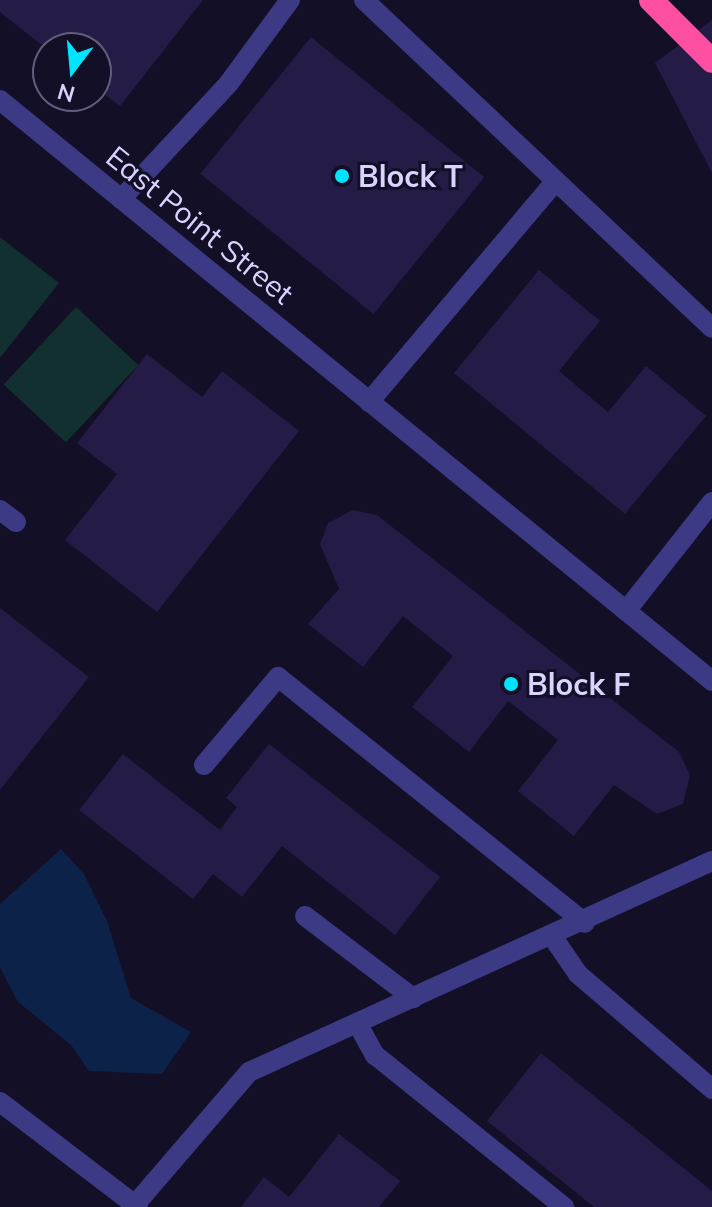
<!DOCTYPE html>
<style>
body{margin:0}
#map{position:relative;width:712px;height:1207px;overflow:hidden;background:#130f26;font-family:Mulish,sans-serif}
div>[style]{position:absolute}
.green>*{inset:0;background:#12302f;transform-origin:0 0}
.water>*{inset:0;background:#0c2248}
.building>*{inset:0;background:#241b47;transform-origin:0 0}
.service>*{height:20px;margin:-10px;padding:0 10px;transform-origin:10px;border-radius:10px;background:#3d3a85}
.motorway>*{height:24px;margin:-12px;padding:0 12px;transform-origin:12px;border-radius:12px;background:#ff4fa3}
.dots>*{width:22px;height:22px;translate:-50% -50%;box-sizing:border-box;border:4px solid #130f26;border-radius:50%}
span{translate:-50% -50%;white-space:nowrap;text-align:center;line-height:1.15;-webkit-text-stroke:6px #130f26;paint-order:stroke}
.poi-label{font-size:30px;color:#d9d4ff;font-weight:700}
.left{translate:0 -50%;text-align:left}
.street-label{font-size:30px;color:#d9d4ff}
.north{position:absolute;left:32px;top:32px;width:80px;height:80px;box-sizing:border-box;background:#130f26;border:2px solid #625e7d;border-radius:50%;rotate:196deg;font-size:22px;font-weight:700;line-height:32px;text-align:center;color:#d9d4ff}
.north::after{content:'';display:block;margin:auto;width:28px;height:36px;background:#00e5ff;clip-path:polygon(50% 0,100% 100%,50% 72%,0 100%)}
</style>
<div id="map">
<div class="green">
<div style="clip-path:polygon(0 237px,59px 283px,0 358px)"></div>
<div style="left:76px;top:307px;width:85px;height:106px;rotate:43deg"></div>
</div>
<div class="water">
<div style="clip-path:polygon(61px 849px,84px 874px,107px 921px,131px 998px,191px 1032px,162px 1074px,89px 1071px,71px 1045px,18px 1002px,0 968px,0 904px)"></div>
</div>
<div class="building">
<div style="clip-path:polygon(0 0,203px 0,120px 106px,96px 88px,96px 48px,48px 50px,0 12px)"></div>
<div style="clip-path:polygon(712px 20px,712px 173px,655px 63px)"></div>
<div style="left:311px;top:37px;width:223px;height:176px;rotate:39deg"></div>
<div style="clip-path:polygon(539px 270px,600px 321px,559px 371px,608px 412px,646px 366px,706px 416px,625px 514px,454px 373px)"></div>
<div style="clip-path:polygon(147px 354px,202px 397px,222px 371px,299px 431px,157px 612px,65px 540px,117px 474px,77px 443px)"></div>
<div style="clip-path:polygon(353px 510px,377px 515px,679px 752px,690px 775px,683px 804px,657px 814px,614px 785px,574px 836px,518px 791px,558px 740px,508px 701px,469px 752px,412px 707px,453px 656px,403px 616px,363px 667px,308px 624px,339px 589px,320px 544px,328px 523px)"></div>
<div style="clip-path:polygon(0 608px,89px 677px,0 790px)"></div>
<div style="clip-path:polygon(269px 744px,440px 877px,395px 935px,282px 846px,242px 897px,213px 874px,193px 899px,79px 810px,123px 754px,220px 830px,237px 807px,226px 798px)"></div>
<div style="clip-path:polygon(541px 1053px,712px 1191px,712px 1207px,594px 1207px,487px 1121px)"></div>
<div style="clip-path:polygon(339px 1134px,400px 1181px,379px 1207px,241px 1207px,264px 1177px,289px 1197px)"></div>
</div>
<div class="service">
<div style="left:364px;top:0;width:478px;rotate:43.3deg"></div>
<div style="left:0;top:100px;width:919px;rotate:39.21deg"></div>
<div style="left:121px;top:199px;width:158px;rotate:-47deg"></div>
<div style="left:229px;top:83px;width:103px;rotate:-53.7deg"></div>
<div style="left:369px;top:402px;width:288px;rotate:-49.8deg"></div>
<div style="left:0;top:510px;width:20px;rotate:37deg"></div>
<div style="left:626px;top:611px;width:139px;rotate:-51.7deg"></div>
<div style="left:204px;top:765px;width:115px;rotate:-49.9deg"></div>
<div style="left:278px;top:677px;width:393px;rotate:38.7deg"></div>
<div style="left:305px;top:916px;width:136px;rotate:37.2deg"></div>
<div style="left:552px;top:936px;width:46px;rotate:55.6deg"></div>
<div style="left:578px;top:974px;width:177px;rotate:40.6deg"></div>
<div style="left:357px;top:1023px;width:37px;rotate:61deg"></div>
<div style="left:375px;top:1055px;width:243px;rotate:38.8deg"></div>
<div style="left:0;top:1102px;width:173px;rotate:37.3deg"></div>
<div style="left:133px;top:1207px;width:178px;rotate:-49.3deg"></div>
<div style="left:249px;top:1072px;width:509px;rotate:-24.5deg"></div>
</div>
<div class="motorway">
<div style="left:651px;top:0;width:86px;rotate:45deg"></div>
</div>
<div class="dots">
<div style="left:342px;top:176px;background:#00e5ff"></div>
<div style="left:511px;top:684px;background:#00e5ff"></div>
</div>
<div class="poi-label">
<span class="left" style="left:358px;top:176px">Block T</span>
<span class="left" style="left:527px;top:684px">Block F</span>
</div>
<div class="street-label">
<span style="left:200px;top:225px;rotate:39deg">East Point Street</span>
</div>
<div class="north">N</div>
</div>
